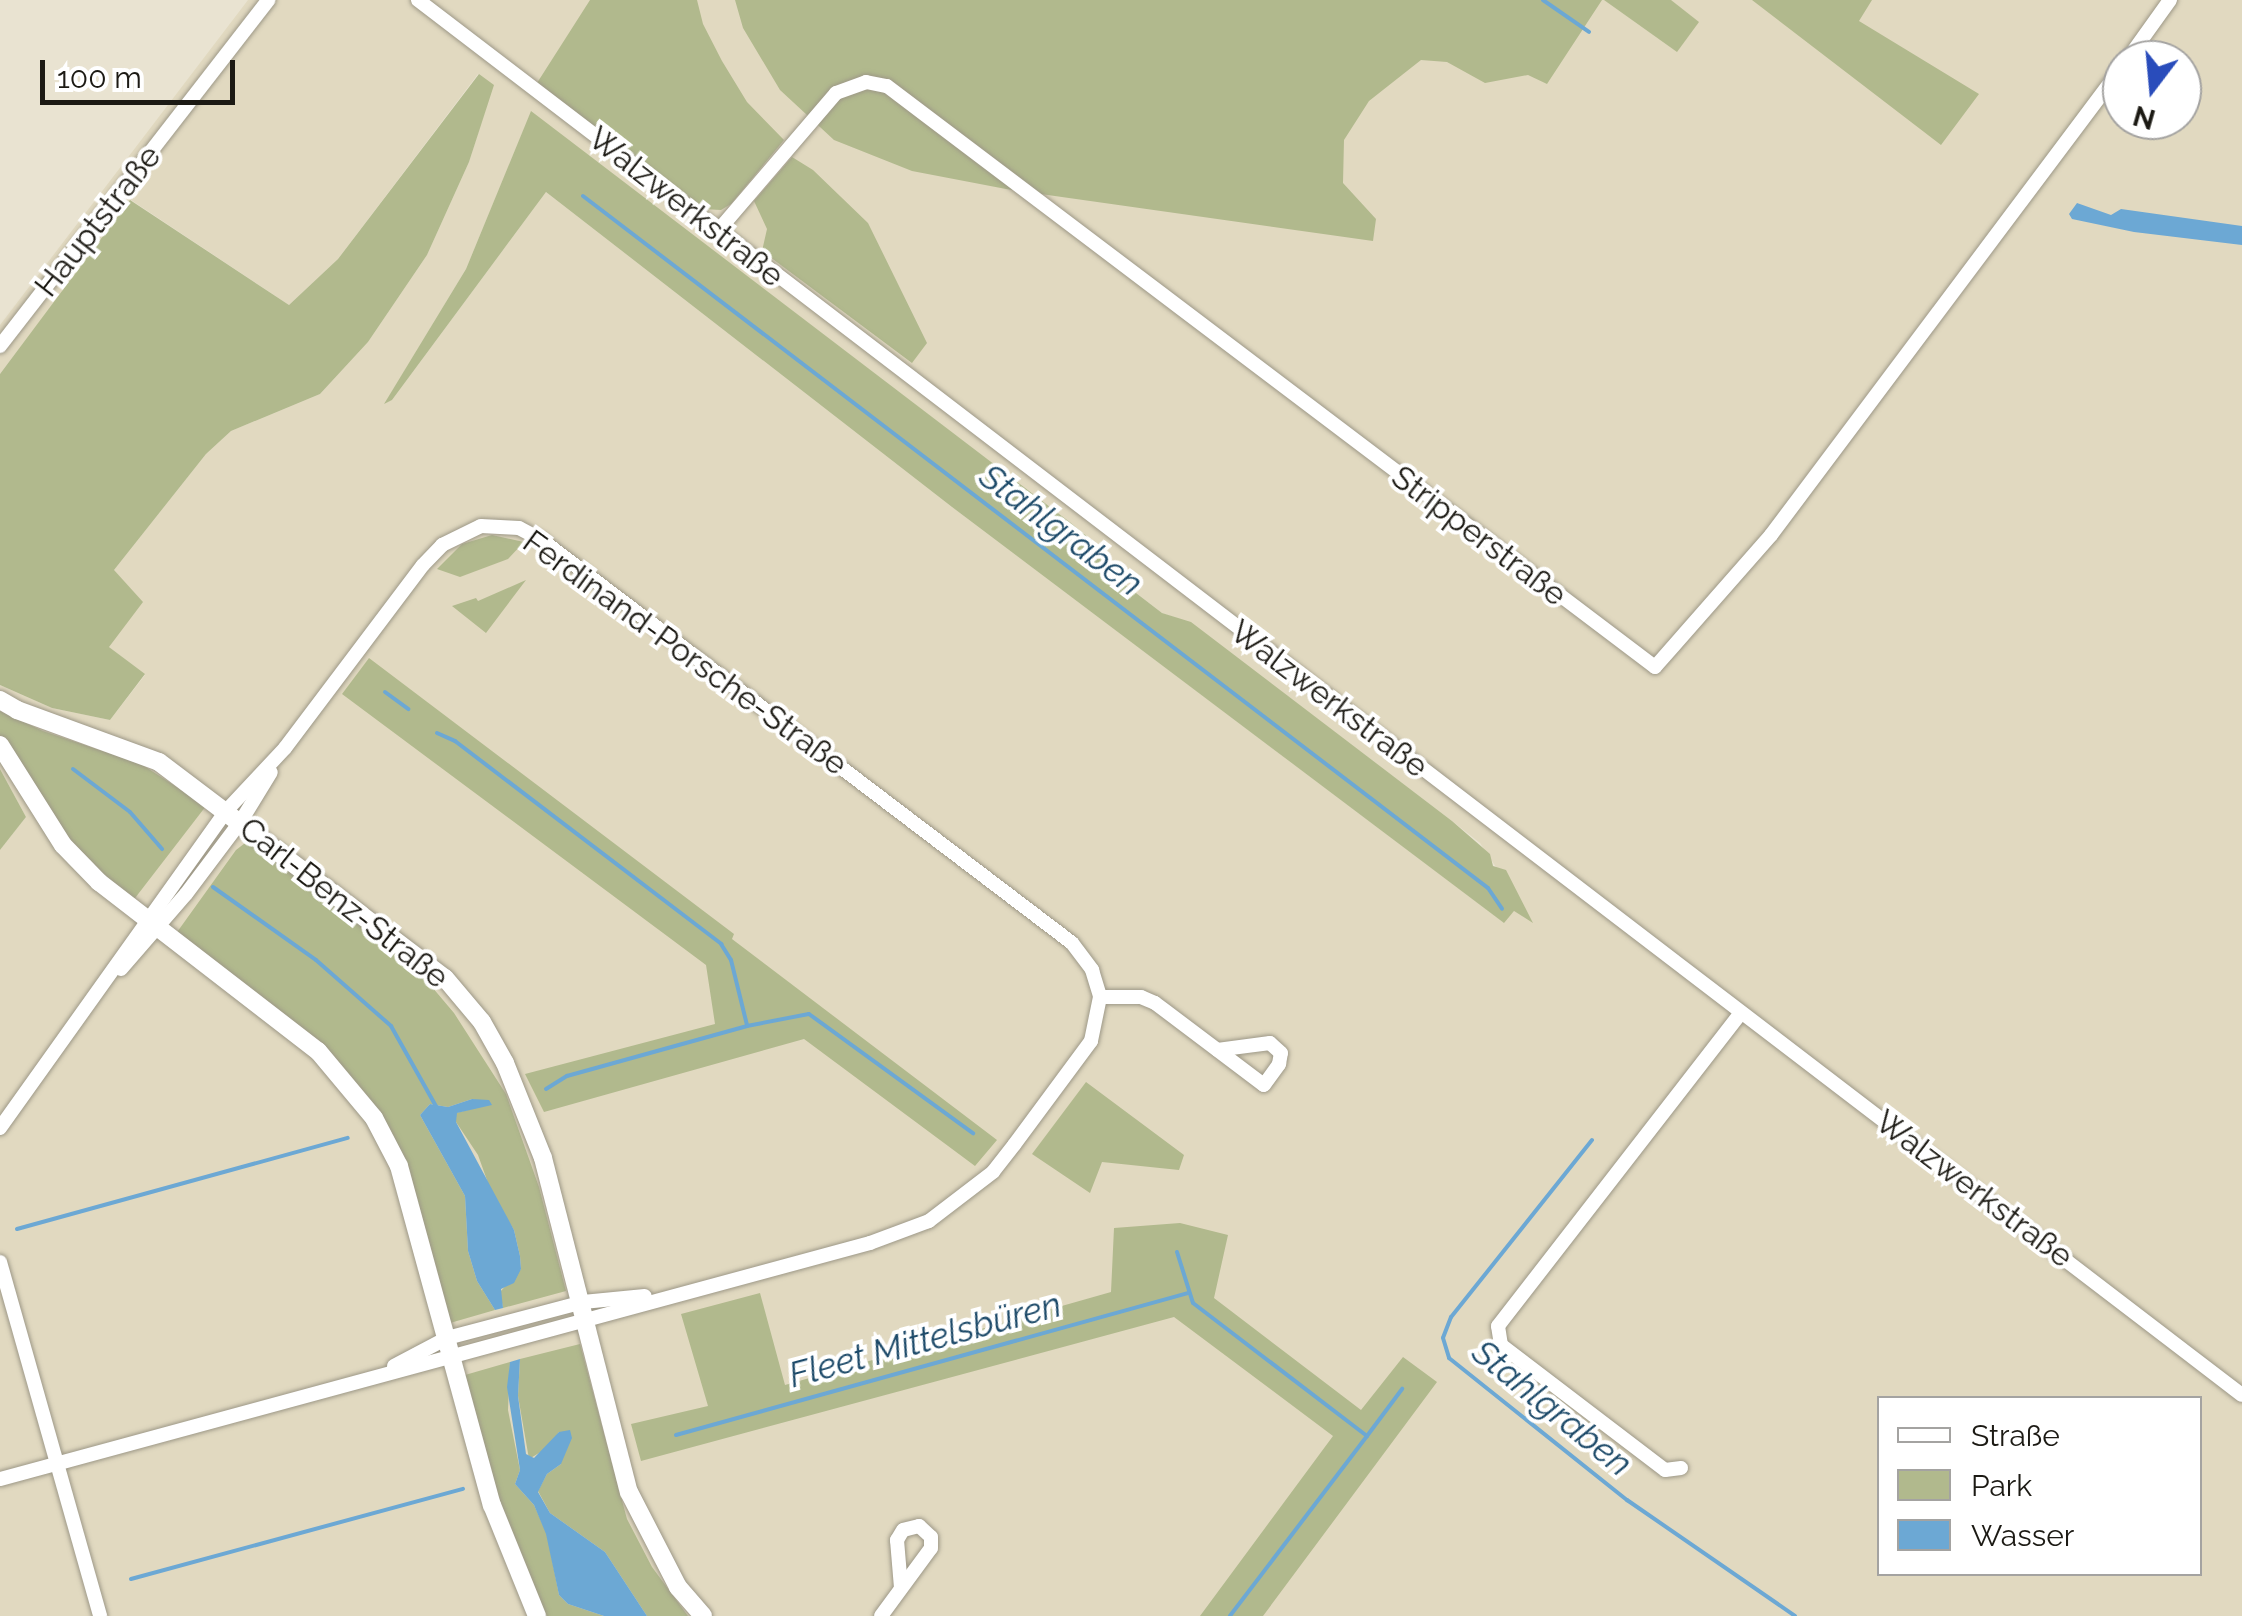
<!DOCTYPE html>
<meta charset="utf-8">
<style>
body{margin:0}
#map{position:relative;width:2242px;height:1616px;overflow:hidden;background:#e9e3d1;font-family:Raleway,sans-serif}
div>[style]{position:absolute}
.built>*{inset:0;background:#e1d9c0}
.green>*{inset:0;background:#b1b98d}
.water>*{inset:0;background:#6ca8d4}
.stream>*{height:4px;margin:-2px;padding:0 2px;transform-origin:2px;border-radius:2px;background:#6ca8d4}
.roads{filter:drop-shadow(0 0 2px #9d9887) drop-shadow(0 0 2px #9d9887)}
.minor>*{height:14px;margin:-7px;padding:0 7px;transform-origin:7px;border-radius:7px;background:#fff}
.tertiary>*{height:18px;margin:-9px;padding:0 9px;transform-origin:9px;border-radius:9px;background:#fff}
span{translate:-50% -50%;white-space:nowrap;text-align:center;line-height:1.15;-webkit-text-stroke:8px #fff;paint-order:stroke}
.street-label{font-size:32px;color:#1c1a14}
.water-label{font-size:35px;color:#1d4a69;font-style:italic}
.legend{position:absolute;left:1877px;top:1396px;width:325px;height:180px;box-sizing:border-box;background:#fff;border:2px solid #a4a3a1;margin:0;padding:12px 18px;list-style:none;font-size:30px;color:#1c1a14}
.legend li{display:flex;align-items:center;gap:20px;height:50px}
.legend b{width:50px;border:2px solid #a4a3a1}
.north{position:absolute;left:2102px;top:40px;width:100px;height:100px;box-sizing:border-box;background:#fff;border:2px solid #a4a3a1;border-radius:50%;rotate:196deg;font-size:28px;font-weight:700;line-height:40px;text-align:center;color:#1c1a14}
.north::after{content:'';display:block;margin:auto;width:35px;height:45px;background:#294cbb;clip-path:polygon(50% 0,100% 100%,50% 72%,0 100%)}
.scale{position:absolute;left:40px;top:60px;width:195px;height:45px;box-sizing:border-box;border:5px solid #1c1a14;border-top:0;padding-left:12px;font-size:30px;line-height:35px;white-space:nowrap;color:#1c1a14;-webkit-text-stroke:8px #fff;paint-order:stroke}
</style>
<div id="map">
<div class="built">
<div style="clip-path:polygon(evenodd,248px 0,2242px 0,2242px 1616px,0 1616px,0 850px,26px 817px,0 769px,0 685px,52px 708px,110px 720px,145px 675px,109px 647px,114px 570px,206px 454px,231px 431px,320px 394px,368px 342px,427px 255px,469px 162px,493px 85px,478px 74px,338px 259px,289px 305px,131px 200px,0 374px,0 325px,248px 0,2122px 60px,2182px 60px,2182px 120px,2122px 120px,2122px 60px,248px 0,531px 112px,1071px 523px,1095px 543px,1123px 583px,1162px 613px,1191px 623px,1452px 821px,1480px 843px,1532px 921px,1514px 911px,1503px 922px,952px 507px,546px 192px,392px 400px,385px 403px,466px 269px,531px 112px,248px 0,1880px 1398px,2200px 1398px,2200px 1574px,1880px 1574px,1880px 1398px)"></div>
</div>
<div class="green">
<div style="clip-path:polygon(590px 0,697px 0,703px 24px,722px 61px,747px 102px,784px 140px,731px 204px,721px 210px,702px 209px,537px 83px)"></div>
<div style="clip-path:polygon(735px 0,1602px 0,1547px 84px,1528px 75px,1485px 83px,1447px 62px,1421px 60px,1369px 101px,1344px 140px,1343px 183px,1376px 219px,1373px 241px,1006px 189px,912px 171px,834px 140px,780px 90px,743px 28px)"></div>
<div style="clip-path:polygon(1604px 0,1671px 0,1699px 22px,1677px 52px)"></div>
<div style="clip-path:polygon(1752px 0,1872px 0,1859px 21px,1979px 94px,1941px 145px)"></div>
<div style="clip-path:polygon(479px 74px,494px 85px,469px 162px,427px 255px,368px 342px,320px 394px,231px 431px,206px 454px,114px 570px,143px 602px,109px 647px,145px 674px,110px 720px,52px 708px,0 685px,0 374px,130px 200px,289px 305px,338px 259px)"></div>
<div style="clip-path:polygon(531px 111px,1071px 523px,1095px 543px,1123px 583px,1162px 613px,1191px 622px,1452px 821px,1490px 854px,1493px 866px,1506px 870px,1533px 923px,1514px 911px,1504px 923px,952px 507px,546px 192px,392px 400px,384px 404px,466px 269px)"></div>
<div style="clip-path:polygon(792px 157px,813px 170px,868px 223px,927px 343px,912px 363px,762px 251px,767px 229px,754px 201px)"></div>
<div style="clip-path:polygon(492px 535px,524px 542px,508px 559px,460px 577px,437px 569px,462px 544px)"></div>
<div style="clip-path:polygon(526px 580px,486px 633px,452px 606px,476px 598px,478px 601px)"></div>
<div style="clip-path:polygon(369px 658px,734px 934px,732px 939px,997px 1140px,975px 1166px,804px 1039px,544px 1112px,525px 1074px,715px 1024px,706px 965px,342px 694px)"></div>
<div style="clip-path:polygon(0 711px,43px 731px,141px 764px,206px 806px,132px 902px,93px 871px,43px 807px,0 736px)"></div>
<div style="clip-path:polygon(0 769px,26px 817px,0 850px)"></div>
<div style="clip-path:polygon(249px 840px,380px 938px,421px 974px,454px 1013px,506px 1094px,539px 1187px,566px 1291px,503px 1308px,500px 1292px,521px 1269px,520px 1256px,514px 1230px,493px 1197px,478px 1155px,456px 1122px,456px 1113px,491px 1104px,472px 1099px,448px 1107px,430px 1104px,420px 1115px,465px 1196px,468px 1251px,477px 1281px,495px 1310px,450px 1323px,374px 1108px,175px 935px,236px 850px)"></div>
<div style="clip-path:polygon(1086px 1082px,1184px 1155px,1179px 1170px,1102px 1162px,1090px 1193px,1032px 1154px)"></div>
<div style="clip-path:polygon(1180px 1223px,1228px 1235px,1214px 1298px,1361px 1410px,1403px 1357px,1437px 1382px,1263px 1616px,1200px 1616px,1333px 1436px,1174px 1317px,641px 1461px,631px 1424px,708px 1406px,681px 1314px,760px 1293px,785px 1385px,1111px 1292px,1114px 1228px)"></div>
<div style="clip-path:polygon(580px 1344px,627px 1519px,652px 1567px,688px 1616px,647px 1616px,605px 1552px,550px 1513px,538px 1491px,547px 1474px,561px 1464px,559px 1432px,549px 1447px,529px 1459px,518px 1396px,520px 1359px)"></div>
<div style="clip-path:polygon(510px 1362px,508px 1410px,520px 1470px,515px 1484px,534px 1505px,547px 1534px,559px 1595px,568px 1604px,604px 1616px,544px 1616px,509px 1538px,465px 1375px)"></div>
</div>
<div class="water">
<div style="clip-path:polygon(2077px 203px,2111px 215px,2121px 209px,2242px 226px,2242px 245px,2134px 232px,2072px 219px,2069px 214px)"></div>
<div style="clip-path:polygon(472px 1099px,489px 1100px,492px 1105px,457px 1113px,456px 1122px,514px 1230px,520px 1256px,521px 1269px,514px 1283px,501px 1289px,503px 1308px,495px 1310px,477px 1281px,468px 1251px,465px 1196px,420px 1115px,430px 1104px,448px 1107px)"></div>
<div style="clip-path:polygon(520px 1359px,518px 1396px,526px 1454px,534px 1458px,559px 1432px,570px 1430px,572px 1438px,561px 1464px,547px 1474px,538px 1492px,550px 1513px,605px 1552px,647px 1616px,604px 1616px,568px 1604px,559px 1595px,546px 1534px,534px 1505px,515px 1484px,520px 1470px,507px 1387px,510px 1362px)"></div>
</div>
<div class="stream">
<div style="left:1543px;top:0;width:56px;rotate:34.8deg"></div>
<div style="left:583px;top:196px;width:1139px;rotate:37.4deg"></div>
<div style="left:1488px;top:888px;width:25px;rotate:56deg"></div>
<div style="left:385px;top:692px;width:29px;rotate:36deg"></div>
<div style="left:437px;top:733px;width:20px;rotate:24deg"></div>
<div style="left:455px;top:741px;width:335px;rotate:37.3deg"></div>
<div style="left:721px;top:944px;width:19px;rotate:58deg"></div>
<div style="left:731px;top:960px;width:67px;rotate:76.2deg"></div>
<div style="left:73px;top:769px;width:71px;rotate:37deg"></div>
<div style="left:130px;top:812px;width:49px;rotate:49.1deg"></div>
<div style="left:213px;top:887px;width:126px;rotate:35.3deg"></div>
<div style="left:316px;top:960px;width:100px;rotate:41.3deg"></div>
<div style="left:391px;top:1026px;width:94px;rotate:60.7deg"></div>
<div style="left:546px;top:1089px;width:25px;rotate:-32deg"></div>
<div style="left:567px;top:1076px;width:187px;rotate:-15.5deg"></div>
<div style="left:747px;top:1026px;width:63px;rotate:-11deg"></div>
<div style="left:809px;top:1014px;width:203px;rotate:36deg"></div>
<div style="left:1592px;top:1140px;width:226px;rotate:128.5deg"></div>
<div style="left:1451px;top:1317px;width:22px;rotate:111deg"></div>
<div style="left:1443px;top:1338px;width:21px;rotate:73deg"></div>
<div style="left:1449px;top:1358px;width:228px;rotate:38.6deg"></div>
<div style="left:1627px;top:1500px;width:204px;rotate:34.6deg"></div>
<div style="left:17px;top:1229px;width:343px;rotate:-15.4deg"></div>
<div style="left:1177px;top:1252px;width:53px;rotate:72.6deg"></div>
<div style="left:1193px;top:1303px;width:219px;rotate:37.4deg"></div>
<div style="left:1367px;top:1436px;width:226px;rotate:127.3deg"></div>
<div style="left:676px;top:1435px;width:531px;rotate:-15.5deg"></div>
<div style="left:1367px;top:1436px;width:59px;rotate:-53.3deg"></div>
<div style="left:131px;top:1579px;width:344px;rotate:-15.2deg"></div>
</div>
<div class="roads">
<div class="minor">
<div style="left:418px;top:0;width:2296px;rotate:37.41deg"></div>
<div style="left:2127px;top:60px;width:74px;rotate:-54.4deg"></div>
<div style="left:717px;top:232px;width:183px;rotate:-49.4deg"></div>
<div style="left:836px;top:93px;width:32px;rotate:-20deg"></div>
<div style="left:866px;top:82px;width:21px;rotate:11deg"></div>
<div style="left:887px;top:86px;width:963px;rotate:37.11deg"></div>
<div style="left:1655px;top:667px;width:176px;rotate:-48.7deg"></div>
<div style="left:1771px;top:535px;width:585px;rotate:-53.13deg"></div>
<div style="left:0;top:346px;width:438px;rotate:-52.2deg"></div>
<div style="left:121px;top:969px;width:99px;rotate:-49.1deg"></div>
<div style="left:186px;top:894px;width:91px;rotate:-53deg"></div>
<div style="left:241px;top:821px;width:57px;rotate:-58.5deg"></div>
<div style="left:1100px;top:997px;width:41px"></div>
<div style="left:1141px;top:997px;width:15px;rotate:23deg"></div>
<div style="left:1155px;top:1003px;width:136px;rotate:37deg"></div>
<div style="left:1264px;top:1085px;width:26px;rotate:-54deg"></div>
<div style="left:1279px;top:1064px;width:11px;rotate:-80deg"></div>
<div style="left:1281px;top:1053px;width:15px;rotate:-138deg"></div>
<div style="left:1270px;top:1043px;width:53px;rotate:172.5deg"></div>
<div style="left:0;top:1128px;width:391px;rotate:-54.5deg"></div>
<div style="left:227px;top:810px;width:85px;rotate:-46.9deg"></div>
<div style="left:285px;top:748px;width:229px;rotate:-53deg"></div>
<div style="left:423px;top:565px;width:28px;rotate:-46deg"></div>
<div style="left:442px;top:545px;width:43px;rotate:-26deg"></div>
<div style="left:481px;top:526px;width:38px;rotate:3deg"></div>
<div style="left:519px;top:528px;width:27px;rotate:28deg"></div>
<div style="left:543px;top:541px;width:664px;rotate:37.23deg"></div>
<div style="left:1072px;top:943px;width:34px;rotate:53deg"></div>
<div style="left:1092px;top:970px;width:28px;rotate:73deg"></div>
<div style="left:1100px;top:997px;width:45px;rotate:101.6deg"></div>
<div style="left:1091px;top:1041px;width:129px;rotate:126.5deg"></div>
<div style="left:1014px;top:1145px;width:34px;rotate:128deg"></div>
<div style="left:993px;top:1172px;width:81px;rotate:142.6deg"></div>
<div style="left:929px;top:1221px;width:63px;rotate:159.6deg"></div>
<div style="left:870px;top:1243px;width:901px;rotate:164.82deg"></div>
<div style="left:0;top:1262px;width:368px;rotate:74.2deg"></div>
<div style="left:394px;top:1366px;width:60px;rotate:-27.8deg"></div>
<div style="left:447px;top:1338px;width:141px;rotate:-14.8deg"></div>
<div style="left:583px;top:1302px;width:62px;rotate:-5.5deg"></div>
<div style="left:1681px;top:1468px;width:16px;rotate:173deg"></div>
<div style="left:1665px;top:1470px;width:206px;rotate:-142.7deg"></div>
<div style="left:1501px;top:1345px;width:19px;rotate:-99deg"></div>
<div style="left:1498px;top:1326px;width:395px;rotate:-52.2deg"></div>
<div style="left:881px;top:1616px;width:84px;rotate:-53.7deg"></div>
<div style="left:931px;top:1548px;width:11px;rotate:-90deg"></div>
<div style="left:931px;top:1537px;width:16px;rotate:-137deg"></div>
<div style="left:919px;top:1526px;width:16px;rotate:166deg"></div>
<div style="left:903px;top:1530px;width:12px;rotate:121deg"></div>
<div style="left:897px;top:1540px;width:48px;rotate:85.2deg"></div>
</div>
<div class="tertiary">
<div style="left:0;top:700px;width:20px;rotate:30deg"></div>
<div style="left:17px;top:710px;width:151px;rotate:20.1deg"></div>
<div style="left:159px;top:762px;width:358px;rotate:37.1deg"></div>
<div style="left:445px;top:978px;width:57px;rotate:49.9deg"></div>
<div style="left:482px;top:1022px;width:47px;rotate:60.7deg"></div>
<div style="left:505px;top:1063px;width:102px;rotate:68.2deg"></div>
<div style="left:543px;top:1158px;width:345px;rotate:75.6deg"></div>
<div style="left:629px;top:1492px;width:107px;rotate:62.7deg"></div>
<div style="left:678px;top:1587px;width:38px;rotate:49deg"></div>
<div style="left:0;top:745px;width:118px;rotate:57.8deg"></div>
<div style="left:63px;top:845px;width:52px;rotate:45.8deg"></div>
<div style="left:99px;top:882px;width:277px;rotate:37.7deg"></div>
<div style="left:318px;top:1051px;width:87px;rotate:50.1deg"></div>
<div style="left:374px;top:1118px;width:54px;rotate:62.5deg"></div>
<div style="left:399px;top:1166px;width:352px;rotate:74.7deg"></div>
<div style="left:492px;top:1505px;width:120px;rotate:67.9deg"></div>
</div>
</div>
<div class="street-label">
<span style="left:686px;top:207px;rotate:38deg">Walzwerkstraße</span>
<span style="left:98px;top:221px;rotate:-52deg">Hauptstraße</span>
<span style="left:1479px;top:536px;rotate:37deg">Stripperstraße</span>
<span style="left:685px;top:653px;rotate:36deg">Ferdinand-Porsche-Straße</span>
<span style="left:1329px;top:699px;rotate:37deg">Walzwerkstraße</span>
<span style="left:344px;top:903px;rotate:38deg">Carl-Benz-Straße</span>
<span style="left:1974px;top:1189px;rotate:37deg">Walzwerkstraße</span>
</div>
<div class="water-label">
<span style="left:1061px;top:530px;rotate:37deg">Stahlgraben</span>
<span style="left:925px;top:1340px;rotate:-15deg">Fleet Mittelsbüren</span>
<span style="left:1552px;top:1408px;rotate:39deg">Stahlgraben</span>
</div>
<ul class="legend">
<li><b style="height:12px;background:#fff"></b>Straße</li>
<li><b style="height:28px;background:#b1b98d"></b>Park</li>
<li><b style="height:28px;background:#6ca8d4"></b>Wasser</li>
</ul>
<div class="north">N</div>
<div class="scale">100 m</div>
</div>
